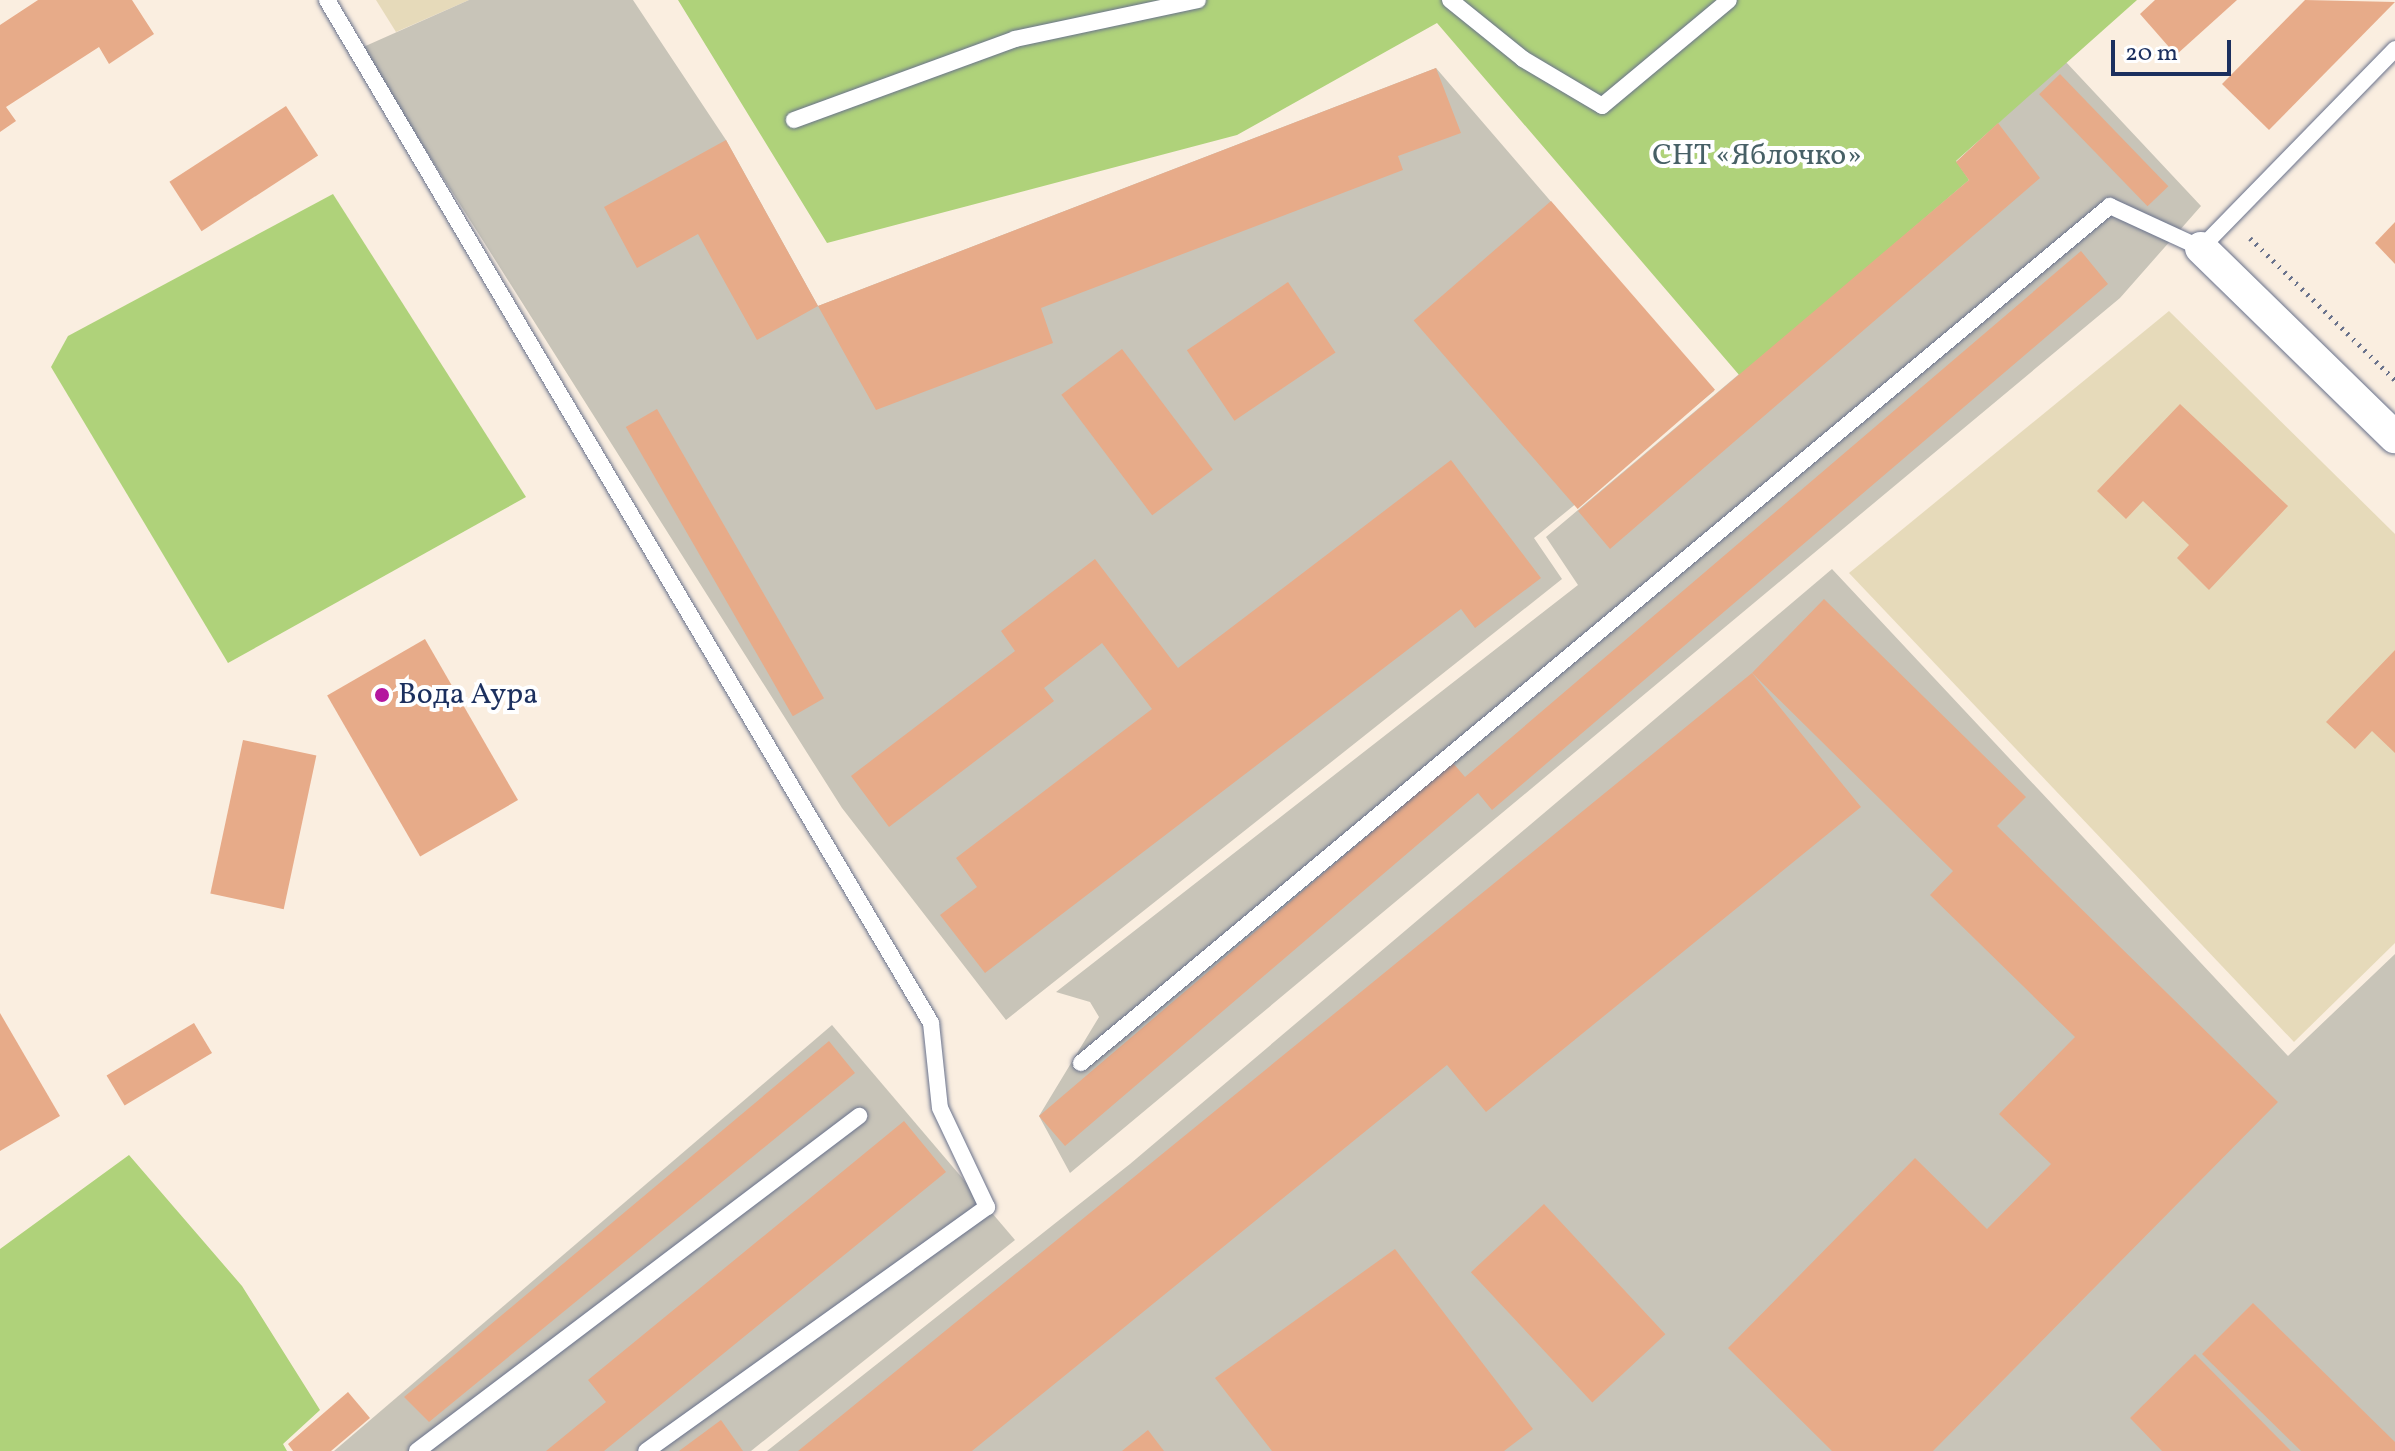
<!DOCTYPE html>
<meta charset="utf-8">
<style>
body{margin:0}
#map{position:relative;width:2395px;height:1451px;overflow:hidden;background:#faeee0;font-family:Vollkorn,serif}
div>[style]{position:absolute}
.built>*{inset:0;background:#e6daba}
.industrial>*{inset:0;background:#c8c4b8}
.green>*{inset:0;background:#afd27a}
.building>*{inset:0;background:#e7ab89;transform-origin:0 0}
.path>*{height:5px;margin-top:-2.5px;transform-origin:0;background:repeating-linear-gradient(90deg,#69728c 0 2px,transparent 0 8px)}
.roads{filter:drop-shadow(0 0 2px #69728c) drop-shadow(0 0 2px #69728c)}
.service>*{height:16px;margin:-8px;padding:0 8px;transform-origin:8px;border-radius:8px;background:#fff}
.minor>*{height:32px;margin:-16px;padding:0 16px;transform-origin:16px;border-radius:16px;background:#fff}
.dots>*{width:22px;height:22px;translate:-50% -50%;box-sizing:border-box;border:4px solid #fff;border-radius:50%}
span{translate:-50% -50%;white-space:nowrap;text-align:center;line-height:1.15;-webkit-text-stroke:8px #fff;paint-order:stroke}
.park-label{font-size:30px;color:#476066}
.poi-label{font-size:30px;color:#1b2f5e}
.left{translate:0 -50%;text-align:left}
.scale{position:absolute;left:2111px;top:40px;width:120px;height:36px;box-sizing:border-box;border:4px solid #1b2f5e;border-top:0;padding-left:10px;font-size:24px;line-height:28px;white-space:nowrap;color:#1b2f5e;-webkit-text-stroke:6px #fff;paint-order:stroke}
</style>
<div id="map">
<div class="built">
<div style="clip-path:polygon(376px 0,469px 0,396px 32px)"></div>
<div style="clip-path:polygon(2169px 311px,2395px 534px,2395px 943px,2294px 1042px,1849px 573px)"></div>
</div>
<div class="industrial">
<div style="clip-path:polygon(469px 0,633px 0,726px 140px,818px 306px,1436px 68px,1714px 391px,1534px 538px,1562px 579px,1006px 1020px,842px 808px,361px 48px)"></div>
<div style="clip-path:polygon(2065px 61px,2201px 206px,2120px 298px,1070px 1173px,1039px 1116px,1099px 1017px,1090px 1002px,1056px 992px,1578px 585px,1546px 537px,1969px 180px,1956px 162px)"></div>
<div style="clip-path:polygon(1832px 569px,2288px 1056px,2395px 954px,2395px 1451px,767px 1451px,1130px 1164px)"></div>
<div style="clip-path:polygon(832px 1025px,1015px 1240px,751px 1451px,334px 1451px)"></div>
</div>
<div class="green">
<div style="clip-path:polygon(678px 0,2137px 0,1956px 161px,1969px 180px,1740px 376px,1437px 23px,1237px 135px,827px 243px)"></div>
<div style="clip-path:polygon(333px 194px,526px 497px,228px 663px,51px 367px,68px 336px)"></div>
<div style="clip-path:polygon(129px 1155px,242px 1286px,320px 1410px,283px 1444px,287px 1451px,0 1451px,0 1249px)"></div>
</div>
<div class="building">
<div style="clip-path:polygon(38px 0,132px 0,154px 34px,109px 64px,99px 47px,6px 107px,16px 121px,0 132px,0 25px)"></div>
<div style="clip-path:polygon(2155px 0,2237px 0,2176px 55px,2140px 14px)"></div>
<div style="clip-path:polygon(2305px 0,2395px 2px,2269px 130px,2222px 84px)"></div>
<div style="clip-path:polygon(1436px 68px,1461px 133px,1398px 156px,1403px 170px,1041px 308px,1053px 343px,876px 410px,818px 306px)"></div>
<div style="left:2060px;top:74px;width:156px;height:29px;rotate:46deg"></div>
<div style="left:286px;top:106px;width:59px;height:139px;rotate:57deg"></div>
<div style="clip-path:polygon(1998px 123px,2040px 178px,1610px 549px,1578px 511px,1969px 180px,1956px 162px)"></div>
<div style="clip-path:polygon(726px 140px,818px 306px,757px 340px,698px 234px,637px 268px,604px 207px)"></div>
<div style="left:1551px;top:201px;width:250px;height:182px;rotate:49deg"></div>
<div style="clip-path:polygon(2395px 222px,2395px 264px,2375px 243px)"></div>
<div style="clip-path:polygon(2081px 251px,2108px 284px,1492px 810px,1478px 793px,1065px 1146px,1039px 1116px,1453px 763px,1465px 777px)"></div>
<div style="left:1288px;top:282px;width:85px;height:122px;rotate:56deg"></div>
<div style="left:1122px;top:349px;width:151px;height:76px;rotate:53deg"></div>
<div style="clip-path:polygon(2180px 404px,2288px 506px,2209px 590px,2177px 558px,2189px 545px,2143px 501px,2126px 519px,2097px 491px)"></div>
<div style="left:657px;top:409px;width:334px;height:36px;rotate:60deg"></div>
<div style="clip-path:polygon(1451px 460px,1541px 578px,1475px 628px,1461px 609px,985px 973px,940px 915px,977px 887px,956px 858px,1152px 709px,1102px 643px,1044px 688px,1054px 701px,889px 827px,851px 776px,1015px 651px,1001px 631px,1095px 559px,1178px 668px)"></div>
<div style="clip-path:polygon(1824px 599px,2026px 797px,1997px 826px,2278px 1102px,1933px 1451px,1832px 1451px,1728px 1348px,1915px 1158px,1987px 1229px,2051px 1164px,1999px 1114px,2075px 1037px,1930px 895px,1953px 871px,1752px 673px)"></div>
<div style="left:425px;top:639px;width:186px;height:113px;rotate:60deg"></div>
<div style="clip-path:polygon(2395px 650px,2395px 753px,2372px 731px,2355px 749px,2326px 722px)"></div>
<div style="clip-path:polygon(1752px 673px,1861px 807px,1486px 1112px,1447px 1065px,972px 1451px,798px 1451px)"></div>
<div style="left:243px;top:740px;width:75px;height:157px;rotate:12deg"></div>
<div style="clip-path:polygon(0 1013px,60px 1116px,0 1151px)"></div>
<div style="left:194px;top:1023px;width:35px;height:102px;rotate:59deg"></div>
<div style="clip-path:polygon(829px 1041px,855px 1073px,429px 1422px,404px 1397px)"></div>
<div style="clip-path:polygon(904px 1121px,946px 1172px,604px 1451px,546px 1451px,606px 1402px,588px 1380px)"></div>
<div style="left:1544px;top:1204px;width:178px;height:100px;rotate:47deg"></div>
<div style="clip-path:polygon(1395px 1249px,1533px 1429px,1504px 1451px,1272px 1451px,1215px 1378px)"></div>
<div style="clip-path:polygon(2253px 1303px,2395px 1442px,2395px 1451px,2301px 1451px,2202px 1354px)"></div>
<div style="clip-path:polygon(2195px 1354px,2291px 1451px,2162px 1451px,2130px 1418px)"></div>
<div style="clip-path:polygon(348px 1392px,370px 1418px,331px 1451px,293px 1451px,288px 1444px)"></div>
<div style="clip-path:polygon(721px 1420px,743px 1451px,679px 1451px)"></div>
<div style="clip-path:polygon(1148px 1430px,1164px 1451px,1122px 1451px)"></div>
</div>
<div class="path">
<div style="left:2250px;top:238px;width:203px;rotate:44.4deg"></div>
</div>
<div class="roads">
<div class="service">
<div style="left:327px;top:0;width:1188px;rotate:59.44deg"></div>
<div style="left:931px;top:1023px;width:85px;rotate:84deg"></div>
<div style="left:940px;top:1108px;width:110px;rotate:64.6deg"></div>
<div style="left:987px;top:1207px;width:419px;rotate:144.4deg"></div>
<div style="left:1450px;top:0;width:94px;rotate:38.9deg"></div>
<div style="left:1523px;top:59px;width:92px;rotate:30.7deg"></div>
<div style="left:1602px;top:106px;width:165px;rotate:-39.8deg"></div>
<div style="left:794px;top:120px;width:235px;rotate:-20.1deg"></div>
<div style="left:1015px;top:39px;width:187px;rotate:-12deg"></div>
<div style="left:1081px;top:1063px;width:1339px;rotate:-39.79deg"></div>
<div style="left:2110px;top:206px;width:100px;rotate:24.8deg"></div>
<div style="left:2201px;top:248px;width:278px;rotate:-45.7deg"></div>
<div style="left:417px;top:1451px;width:555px;rotate:-37.16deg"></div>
</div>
<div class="minor">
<div style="left:2201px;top:248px;width:271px;rotate:44.3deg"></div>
</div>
</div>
<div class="dots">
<div style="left:382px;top:695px;background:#b5179e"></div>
</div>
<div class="park-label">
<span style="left:1757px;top:156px">СНТ «Яблочко»</span>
</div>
<div class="poi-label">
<span class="left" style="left:398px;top:695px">Вода Аура</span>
</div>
<div class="scale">20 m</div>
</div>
